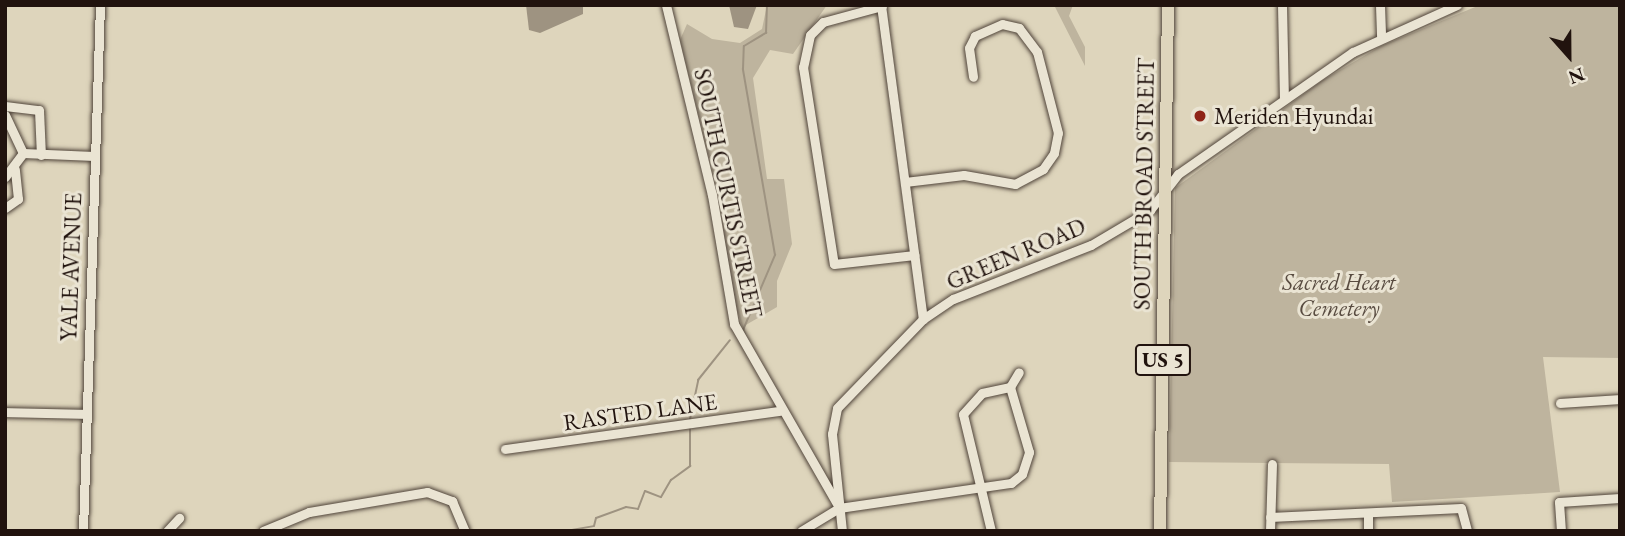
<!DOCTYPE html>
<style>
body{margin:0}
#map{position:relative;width:1625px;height:536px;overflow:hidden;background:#ded5bc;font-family:"EB Garamond",serif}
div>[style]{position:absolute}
.green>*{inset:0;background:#beb49e}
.water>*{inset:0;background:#9e9381}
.stream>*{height:2px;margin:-1px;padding:0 1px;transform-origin:1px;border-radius:1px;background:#9e9381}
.roads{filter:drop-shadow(0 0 2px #50443a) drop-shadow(0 0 2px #50443a)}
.minor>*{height:9px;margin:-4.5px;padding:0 4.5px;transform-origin:4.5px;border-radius:4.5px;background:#eae4d3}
.major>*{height:12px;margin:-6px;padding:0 6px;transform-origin:6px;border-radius:6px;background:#ded5bc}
.dots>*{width:19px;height:19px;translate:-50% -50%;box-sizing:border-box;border:4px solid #eae4d3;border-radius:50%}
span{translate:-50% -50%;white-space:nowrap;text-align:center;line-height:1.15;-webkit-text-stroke:6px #eae4d3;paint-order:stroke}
.shield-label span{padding:2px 5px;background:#eae4d3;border:2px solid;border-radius:5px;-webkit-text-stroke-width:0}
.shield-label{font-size:21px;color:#21130e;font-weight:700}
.poi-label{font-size:23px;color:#21130e}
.left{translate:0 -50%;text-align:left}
.street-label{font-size:23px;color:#21130e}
.park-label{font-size:23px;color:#584b40;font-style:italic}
.frame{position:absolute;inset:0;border:7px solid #21130e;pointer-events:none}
.north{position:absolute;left:1534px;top:21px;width:70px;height:70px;-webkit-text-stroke:5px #eae4d3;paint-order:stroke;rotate:159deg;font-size:19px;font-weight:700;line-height:28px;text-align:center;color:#21130e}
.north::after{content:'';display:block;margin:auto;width:24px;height:32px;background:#21130e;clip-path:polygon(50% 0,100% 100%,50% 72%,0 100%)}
</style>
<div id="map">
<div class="green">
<div style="clip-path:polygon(767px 5px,827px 5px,793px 54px,770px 50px,753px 78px,767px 179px,784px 179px,792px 244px,777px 281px,777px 307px,744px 326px,750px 351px,730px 288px,720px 202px,680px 40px,687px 24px,712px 39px,740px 43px,762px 29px)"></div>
<div style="clip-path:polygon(1054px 5px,1073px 5px,1069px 16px,1085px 47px,1085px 66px)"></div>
<div style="clip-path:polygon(1480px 5px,1620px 5px,1620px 358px,1543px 357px,1560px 492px,1392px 502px,1389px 464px,1169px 462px,1175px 188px,1323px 80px,1381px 46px)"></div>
</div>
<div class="water">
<div style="clip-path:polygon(526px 5px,583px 5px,583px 14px,540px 33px,529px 30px)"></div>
<div style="clip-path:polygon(729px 5px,757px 5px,748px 29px,734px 27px)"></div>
</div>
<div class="stream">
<div style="left:743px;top:330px;width:82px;rotate:-66.9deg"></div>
<div style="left:775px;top:255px;width:189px;rotate:-99.8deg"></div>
<div style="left:743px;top:69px;width:23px;rotate:-88deg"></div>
<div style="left:744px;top:46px;width:26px;rotate:-31deg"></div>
<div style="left:766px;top:33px;width:28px;rotate:-88deg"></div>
<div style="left:690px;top:419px;width:40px;rotate:-78deg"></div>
<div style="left:698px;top:380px;width:51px;rotate:-51.3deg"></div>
<div style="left:566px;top:531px;width:28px;rotate:-10deg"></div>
<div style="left:594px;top:526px;width:8px;rotate:-76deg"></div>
<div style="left:596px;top:518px;width:32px;rotate:-20deg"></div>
<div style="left:626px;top:507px;width:12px;rotate:9deg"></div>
<div style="left:638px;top:509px;width:19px;rotate:-69deg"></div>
<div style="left:645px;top:491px;width:17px;rotate:21deg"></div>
<div style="left:661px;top:497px;width:20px;rotate:-60deg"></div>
<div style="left:671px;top:480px;width:24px;rotate:-36deg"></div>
<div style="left:690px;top:466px;width:38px;rotate:-90deg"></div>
</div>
<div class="roads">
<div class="minor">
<div style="left:666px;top:5px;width:195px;rotate:76.4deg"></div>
<div style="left:712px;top:195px;width:131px;rotate:80.3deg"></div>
<div style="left:734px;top:324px;width:207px;rotate:60.2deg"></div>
<div style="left:881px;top:5px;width:317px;rotate:82.4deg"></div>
<div style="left:1282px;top:5px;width:93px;rotate:88.8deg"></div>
<div style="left:1380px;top:5px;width:33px;rotate:88deg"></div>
<div style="left:882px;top:6px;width:61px;rotate:164.8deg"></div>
<div style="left:823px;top:22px;width:18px;rotate:135deg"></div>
<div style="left:810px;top:35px;width:33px;rotate:102deg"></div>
<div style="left:803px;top:67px;width:199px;rotate:81.1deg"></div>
<div style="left:834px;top:264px;width:81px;rotate:-6.4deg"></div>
<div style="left:5px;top:106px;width:34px;rotate:7deg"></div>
<div style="left:39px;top:110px;width:45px;rotate:87.5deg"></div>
<div style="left:5px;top:115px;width:42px;rotate:64.7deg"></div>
<div style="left:23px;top:153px;width:71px;rotate:2.4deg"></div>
<div style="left:5px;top:177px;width:30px;rotate:-53deg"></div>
<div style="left:905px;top:182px;width:59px;rotate:-6.8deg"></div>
<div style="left:964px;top:175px;width:52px;rotate:10deg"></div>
<div style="left:1015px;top:184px;width:32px;rotate:-28deg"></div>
<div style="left:1043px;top:169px;width:19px;rotate:-55deg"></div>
<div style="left:1054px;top:153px;width:20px;rotate:-79deg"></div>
<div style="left:1058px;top:133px;width:84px;rotate:-104.5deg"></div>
<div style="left:1037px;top:52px;width:30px;rotate:-127deg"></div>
<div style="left:1019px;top:28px;width:17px;rotate:-167deg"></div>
<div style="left:1002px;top:24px;width:30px;rotate:156deg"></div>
<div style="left:975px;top:36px;width:13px;rotate:117deg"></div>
<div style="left:969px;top:48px;width:29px;rotate:82deg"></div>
<div style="left:5px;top:208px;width:16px;rotate:-35deg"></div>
<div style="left:18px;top:199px;width:30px;rotate:-96deg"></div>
<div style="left:1560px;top:403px;width:60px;rotate:-3.8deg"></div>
<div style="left:5px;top:412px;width:81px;rotate:1.4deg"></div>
<div style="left:505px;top:449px;width:277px;rotate:-7.9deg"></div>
<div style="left:1270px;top:517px;width:191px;rotate:-2.7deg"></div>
<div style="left:1461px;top:508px;width:24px;rotate:75deg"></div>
<div style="left:83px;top:531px;width:526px;rotate:-88.15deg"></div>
<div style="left:167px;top:531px;width:18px;rotate:-47deg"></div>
<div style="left:263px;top:531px;width:50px;rotate:-22.4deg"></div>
<div style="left:309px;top:512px;width:120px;rotate:-9.6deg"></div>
<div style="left:427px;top:492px;width:27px;rotate:20deg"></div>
<div style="left:452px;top:501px;width:33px;rotate:67deg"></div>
<div style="left:801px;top:531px;width:44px;rotate:-31.2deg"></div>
<div style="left:839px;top:508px;width:174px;rotate:-8.3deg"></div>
<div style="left:1011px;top:483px;width:14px;rotate:-39deg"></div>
<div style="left:1022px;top:474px;width:23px;rotate:-72deg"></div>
<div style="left:1029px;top:452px;width:68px;rotate:-106.3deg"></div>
<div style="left:842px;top:531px;width:98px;rotate:-95.9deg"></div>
<div style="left:832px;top:434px;width:26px;rotate:-79deg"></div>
<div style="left:837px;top:408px;width:124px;rotate:-46deg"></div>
<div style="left:923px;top:319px;width:36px;rotate:-34deg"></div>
<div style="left:953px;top:299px;width:148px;rotate:-21.4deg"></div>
<div style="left:1091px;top:245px;width:69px;rotate:-30.7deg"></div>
<div style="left:1150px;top:210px;width:46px;rotate:-52.1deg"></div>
<div style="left:1178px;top:174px;width:213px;rotate:-34.9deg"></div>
<div style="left:1353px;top:52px;width:114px;rotate:-24.3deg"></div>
<div style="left:991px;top:531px;width:120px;rotate:-103.5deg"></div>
<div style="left:963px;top:414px;width:28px;rotate:-48deg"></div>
<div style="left:982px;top:393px;width:29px;rotate:-12deg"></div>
<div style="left:1010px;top:387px;width:17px;rotate:-59deg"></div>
<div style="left:1270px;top:531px;width:67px;rotate:-88.3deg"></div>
<div style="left:1368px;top:531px;width:16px;rotate:-90deg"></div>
<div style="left:1561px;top:531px;width:29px;rotate:-94deg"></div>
<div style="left:1559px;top:502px;width:61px;rotate:-3.8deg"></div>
</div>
<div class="major">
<div style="left:1160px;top:531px;width:526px;rotate:-89.13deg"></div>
</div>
</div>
<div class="dots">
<div style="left:1200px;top:116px;background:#8f2418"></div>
</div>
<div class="shield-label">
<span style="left:1163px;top:360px">US 5</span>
</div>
<div class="poi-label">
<span class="left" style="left:1214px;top:116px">Meriden Hyundai</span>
</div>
<div class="street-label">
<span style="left:1144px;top:184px;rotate:-89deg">SOUTH BROAD STREET</span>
<span style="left:728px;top:193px;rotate:78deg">SOUTH CURTIS STREET</span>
<span style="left:1016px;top:254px;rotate:-23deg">GREEN ROAD</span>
<span style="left:71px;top:267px;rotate:-88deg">YALE AVENUE</span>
<span style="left:640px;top:412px;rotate:-8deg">RASTED LANE</span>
</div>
<div class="park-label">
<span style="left:1339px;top:295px">Sacred Heart<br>Cemetery</span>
</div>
<div class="frame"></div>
<div class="north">N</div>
</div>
